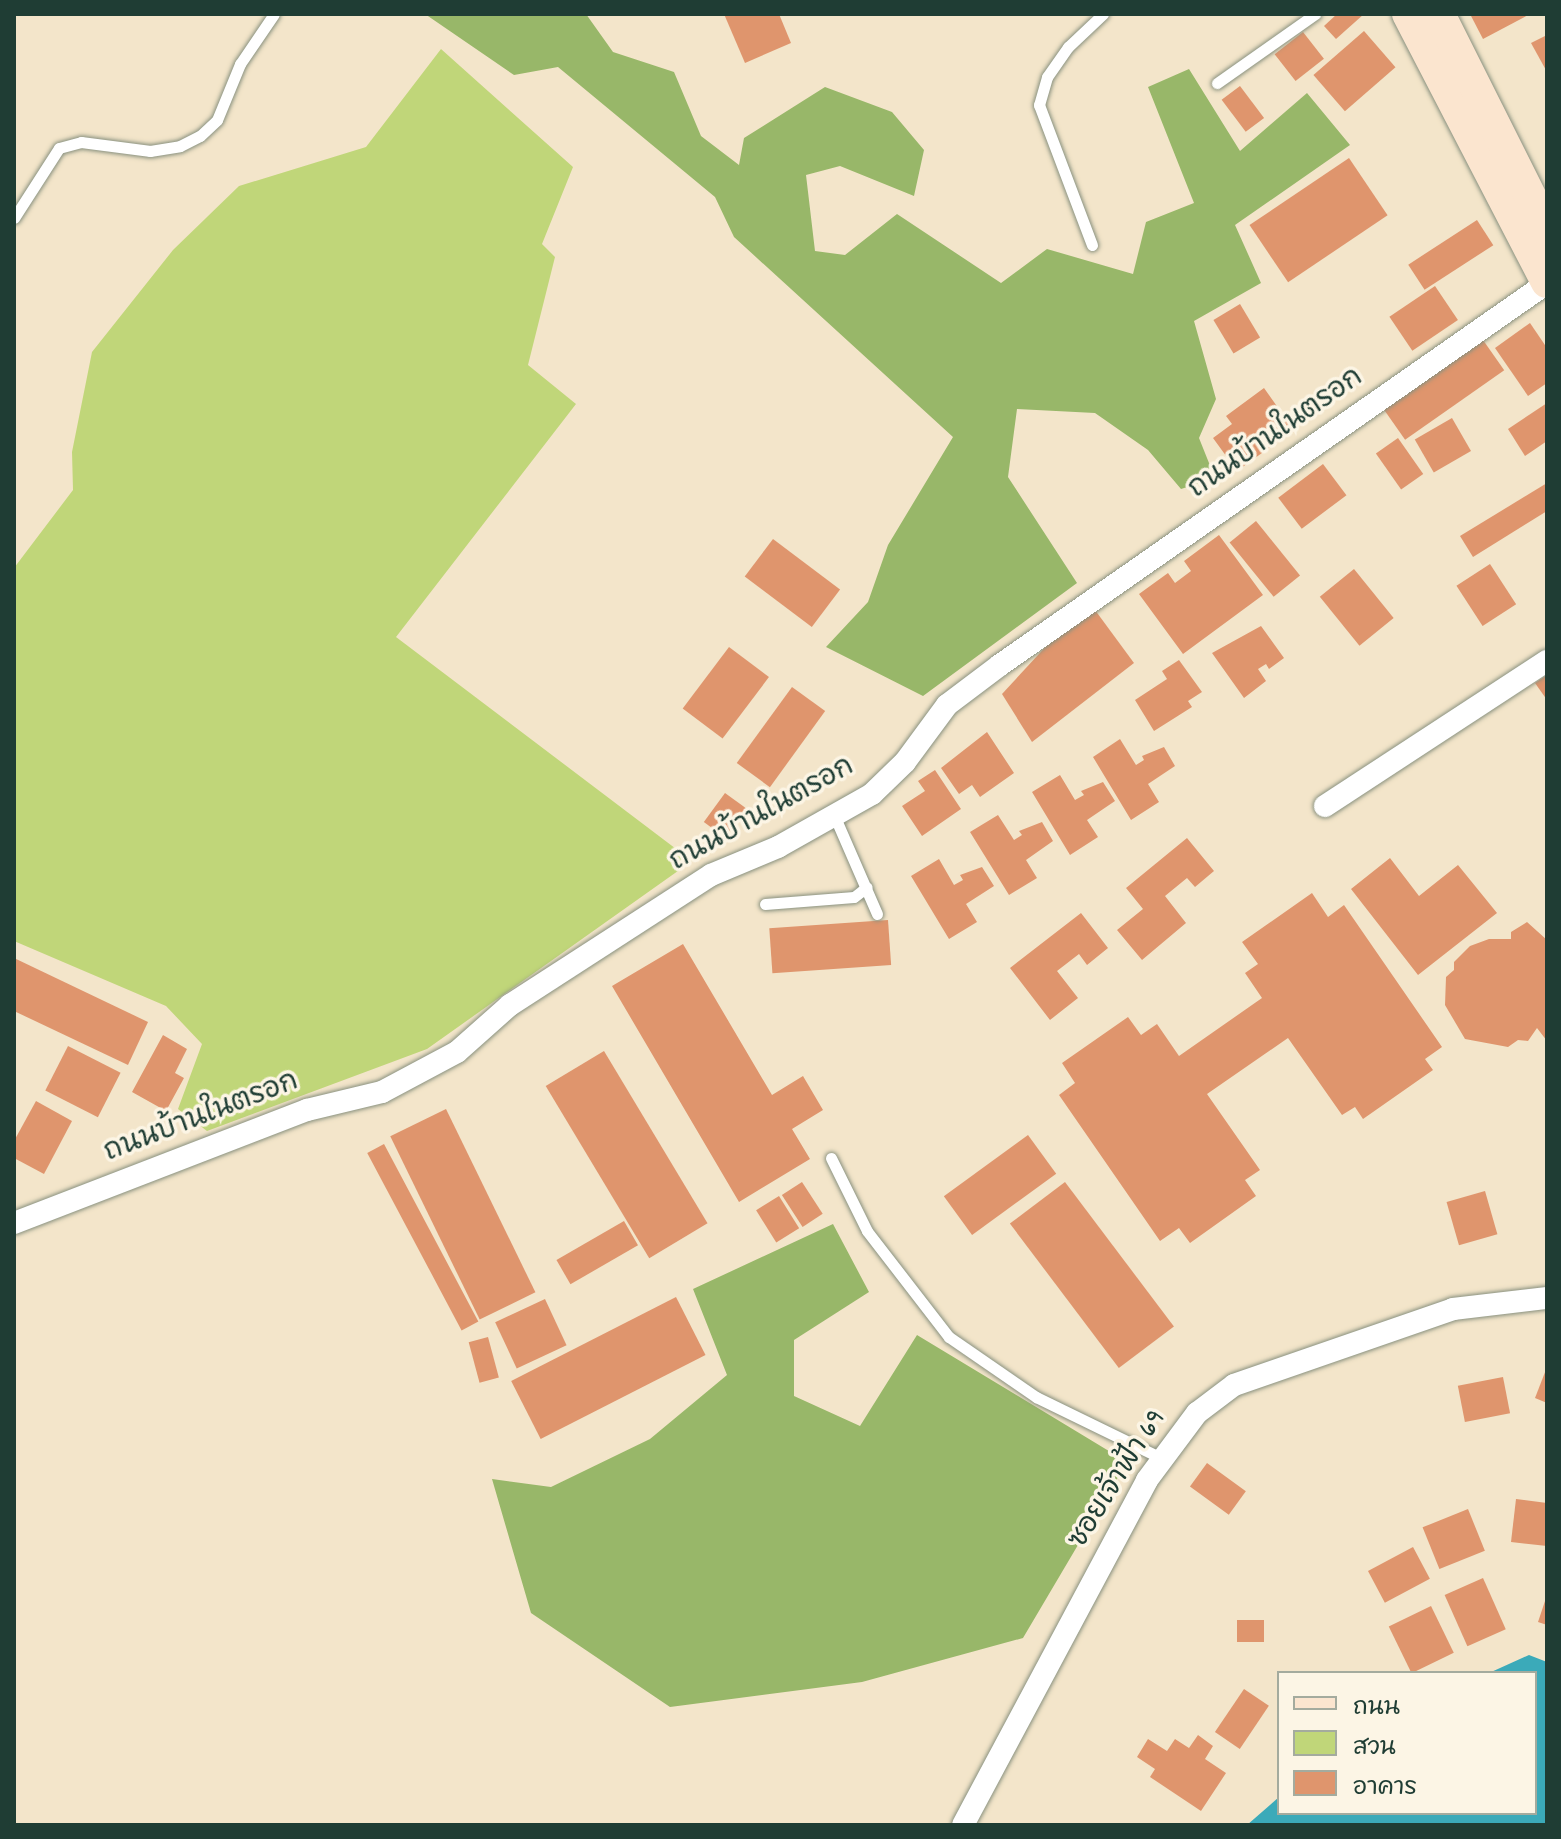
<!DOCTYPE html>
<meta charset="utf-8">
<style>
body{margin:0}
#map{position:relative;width:1561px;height:1839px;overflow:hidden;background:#f3e5ca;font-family:Dekko,"Playpen Sans Thai",sans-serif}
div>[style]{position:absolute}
.green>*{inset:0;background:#c0d679}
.forest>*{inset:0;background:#98b769}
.water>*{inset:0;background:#3baab9}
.building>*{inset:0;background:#df956d;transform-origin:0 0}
.roads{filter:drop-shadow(0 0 2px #89917f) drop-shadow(0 0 2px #89917f)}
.lane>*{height:11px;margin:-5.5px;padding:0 5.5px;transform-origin:5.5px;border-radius:5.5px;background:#fff}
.street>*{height:22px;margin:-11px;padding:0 11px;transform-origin:11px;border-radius:11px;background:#fff}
.secondary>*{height:32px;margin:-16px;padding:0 16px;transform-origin:16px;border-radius:16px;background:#fbe5cf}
span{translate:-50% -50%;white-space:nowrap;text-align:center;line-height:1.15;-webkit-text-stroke:7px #fcf5e5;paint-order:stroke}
.street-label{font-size:28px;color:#1f3d34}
.frame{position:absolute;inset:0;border:16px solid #1f3d34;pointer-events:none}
.legend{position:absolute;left:1277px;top:1671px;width:260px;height:144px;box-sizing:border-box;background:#fcf5e5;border:2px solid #a4ab9e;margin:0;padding:10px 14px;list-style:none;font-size:24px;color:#1f3d34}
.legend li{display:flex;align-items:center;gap:16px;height:40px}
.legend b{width:40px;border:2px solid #a4ab9e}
</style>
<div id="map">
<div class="green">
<div style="clip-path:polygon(441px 49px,573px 167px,542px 244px,555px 257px,528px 365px,576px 404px,396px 637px,692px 861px,427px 1049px,207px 1131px,178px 1109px,202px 1044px,166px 1006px,14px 941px,14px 568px,73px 490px,72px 452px,92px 352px,173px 250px,239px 186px,366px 147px)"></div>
</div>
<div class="forest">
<div style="clip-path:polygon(425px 14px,586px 14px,613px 52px,674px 72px,701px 136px,739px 165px,744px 138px,825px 87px,892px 112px,924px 150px,914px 196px,840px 166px,806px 175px,815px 251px,845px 255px,897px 214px,1001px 283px,1047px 249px,1133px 274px,1146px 222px,1194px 203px,1148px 87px,1189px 69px,1240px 151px,1307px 93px,1350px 145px,1235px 225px,1261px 283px,1194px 321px,1216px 399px,1199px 438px,1215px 478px,1181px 489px,1148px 450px,1095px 413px,1017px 409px,1008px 477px,1077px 583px,923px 696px,826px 647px,868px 602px,888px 545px,953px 437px,734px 237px,715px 197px,558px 67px,514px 75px)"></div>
<div style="clip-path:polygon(833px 1224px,869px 1292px,794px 1340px,794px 1396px,860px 1426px,917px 1335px,1127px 1462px,1023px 1638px,862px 1682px,670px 1707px,531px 1613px,492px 1479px,551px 1487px,650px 1439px,727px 1375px,693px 1289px)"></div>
</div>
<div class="water">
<div style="clip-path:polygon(1529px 1655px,1547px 1662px,1547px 1825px,1247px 1825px,1279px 1797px,1279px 1813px,1535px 1813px,1535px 1673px,1489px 1673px)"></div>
</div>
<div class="building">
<div style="clip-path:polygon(724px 14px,779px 14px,791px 43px,745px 63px)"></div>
<div style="clip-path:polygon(1337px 14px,1364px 14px,1336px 39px,1324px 26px)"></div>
<div style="clip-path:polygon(1470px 14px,1530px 14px,1483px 39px)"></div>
<div style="left:1364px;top:31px;width:48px;height:67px;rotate:49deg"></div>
<div style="left:1303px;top:32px;width:34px;height:36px;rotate:52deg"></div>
<div style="clip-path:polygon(1547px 35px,1547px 72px,1531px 43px)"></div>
<div style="left:1240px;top:86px;width:40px;height:23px;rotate:53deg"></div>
<div style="left:1349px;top:158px;width:69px;height:120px;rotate:56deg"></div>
<div style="left:1477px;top:220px;width:30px;height:82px;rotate:57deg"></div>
<div style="left:1435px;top:286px;width:41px;height:55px;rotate:56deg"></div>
<div style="left:1240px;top:304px;width:39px;height:31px;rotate:59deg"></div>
<div style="clip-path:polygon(1530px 323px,1547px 348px,1547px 383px,1528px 396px,1495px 348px)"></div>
<div style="left:1483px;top:340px;width:37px;height:121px;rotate:55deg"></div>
<div style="clip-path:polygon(1264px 388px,1294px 430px,1237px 471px,1213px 438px,1232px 424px,1226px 416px)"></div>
<div style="clip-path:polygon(1547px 403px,1547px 441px,1525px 456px,1508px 429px)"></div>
<div style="left:1452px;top:418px;width:38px;height:43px;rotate:60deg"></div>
<div style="left:1398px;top:438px;width:44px;height:27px;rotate:55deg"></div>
<div style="left:1323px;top:464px;width:39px;height:56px;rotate:53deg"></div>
<div style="clip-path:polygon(1547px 483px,1547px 511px,1473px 557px,1460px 536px)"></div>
<div style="left:1256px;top:521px;width:70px;height:34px;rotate:51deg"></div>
<div style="clip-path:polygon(1219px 535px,1263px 595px,1183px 654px,1139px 594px,1168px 573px,1175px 583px,1191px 571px,1184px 561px)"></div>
<div style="left:773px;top:539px;width:84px;height:47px;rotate:37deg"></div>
<div style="left:1490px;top:564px;width:48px;height:40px;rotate:57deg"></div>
<div style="left:1354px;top:569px;width:63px;height:44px;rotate:51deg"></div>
<div style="clip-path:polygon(1095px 610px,1134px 663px,1032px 742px,1002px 694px,1050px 642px)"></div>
<div style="clip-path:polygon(1261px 626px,1284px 658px,1269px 669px,1266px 664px,1258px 669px,1266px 681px,1244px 698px,1212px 653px)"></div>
<div style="left:729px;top:647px;width:50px;height:77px;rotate:37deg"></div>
<div style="clip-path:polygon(1179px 660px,1202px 692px,1188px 701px,1192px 707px,1154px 731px,1135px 700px,1167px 679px,1162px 671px)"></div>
<div style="clip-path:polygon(1547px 675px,1547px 700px,1535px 683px)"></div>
<div style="left:792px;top:687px;width:41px;height:94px;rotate:36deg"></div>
<div style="clip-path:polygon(987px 732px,1014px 773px,980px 797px,972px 785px,959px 794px,941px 768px)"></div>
<div style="clip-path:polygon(1120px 739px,1136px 765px,1144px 760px,1142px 756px,1164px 747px,1175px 766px,1148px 784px,1159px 802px,1131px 820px,1093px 757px)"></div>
<div style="clip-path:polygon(935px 770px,961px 809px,922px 836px,902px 806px,925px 791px,918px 781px)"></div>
<div style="clip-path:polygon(1060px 775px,1075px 800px,1084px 795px,1081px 791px,1103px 782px,1115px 801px,1087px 820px,1098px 837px,1070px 855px,1032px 792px)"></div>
<div style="left:725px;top:793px;width:26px;height:36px;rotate:36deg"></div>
<div style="clip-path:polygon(998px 815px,1014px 840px,1022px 835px,1019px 831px,1042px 822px,1053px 841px,1026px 860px,1037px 878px,1009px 895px,970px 832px)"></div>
<div style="clip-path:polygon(1187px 838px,1214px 871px,1195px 887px,1187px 878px,1165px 896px,1186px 923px,1142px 960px,1117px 930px,1143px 909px,1126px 888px)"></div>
<div style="clip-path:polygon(1390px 858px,1419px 896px,1458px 865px,1497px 913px,1418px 975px,1351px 889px)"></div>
<div style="clip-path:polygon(939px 859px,954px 885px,963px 880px,960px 875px,982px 867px,994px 886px,966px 904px,977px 922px,949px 939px,911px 876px)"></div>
<div style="clip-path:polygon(1312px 893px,1328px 917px,1344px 905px,1442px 1047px,1425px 1059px,1433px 1070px,1363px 1119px,1355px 1107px,1342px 1115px,1288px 1038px,1207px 1094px,1260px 1170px,1245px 1180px,1256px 1196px,1190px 1243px,1179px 1228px,1160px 1241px,1059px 1095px,1075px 1083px,1062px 1063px,1128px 1017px,1141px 1035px,1157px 1024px,1179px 1056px,1262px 998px,1245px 973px,1258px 964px,1242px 942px)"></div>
<div style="clip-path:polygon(1081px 913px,1108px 948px,1087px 965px,1079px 954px,1057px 971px,1078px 998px,1050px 1020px,1010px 968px)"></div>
<div style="left:888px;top:920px;width:45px;height:119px;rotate:86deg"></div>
<div style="clip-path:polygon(1527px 922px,1547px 940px,1547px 1041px,1537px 1028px,1528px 1041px,1518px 1040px,1508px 1047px,1465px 1039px,1445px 1005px,1446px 977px,1454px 970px,1454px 962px,1470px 946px,1489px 939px,1511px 939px,1511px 932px)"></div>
<div style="clip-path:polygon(683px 944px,772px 1095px,803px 1076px,823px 1110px,792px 1129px,810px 1159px,739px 1202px,612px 986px)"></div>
<div style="clip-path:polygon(14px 958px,148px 1022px,128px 1065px,14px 1011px)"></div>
<div style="clip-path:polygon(163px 1035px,187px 1049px,175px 1073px,184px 1078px,166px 1111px,132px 1092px)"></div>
<div style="left:68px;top:1046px;width:59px;height:50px;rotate:27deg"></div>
<div style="left:604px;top:1051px;width:201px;height:68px;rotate:59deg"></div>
<div style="clip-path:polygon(36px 1101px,72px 1121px,44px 1174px,14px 1158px,14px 1141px)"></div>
<div style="left:446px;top:1109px;width:204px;height:62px;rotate:64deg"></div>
<div style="left:1028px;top:1135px;width:48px;height:104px;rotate:54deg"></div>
<div style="left:384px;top:1144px;width:201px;height:19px;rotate:62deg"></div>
<div style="left:802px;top:1182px;width:38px;height:24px;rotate:57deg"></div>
<div style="left:1065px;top:1182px;width:181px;height:69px;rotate:53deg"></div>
<div style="left:1485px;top:1191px;width:45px;height:40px;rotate:74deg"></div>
<div style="left:779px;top:1196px;width:38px;height:27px;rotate:58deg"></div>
<div style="left:624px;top:1221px;width:28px;height:78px;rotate:60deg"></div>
<div style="left:676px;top:1297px;width:65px;height:185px;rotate:63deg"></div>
<div style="left:545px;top:1299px;width:51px;height:55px;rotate:65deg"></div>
<div style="left:488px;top:1337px;width:42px;height:20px;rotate:75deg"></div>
<div style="clip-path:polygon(1547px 1367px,1547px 1403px,1535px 1398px)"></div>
<div style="left:1503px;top:1377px;width:37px;height:46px;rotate:79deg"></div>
<div style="left:1207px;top:1463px;width:48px;height:29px;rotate:36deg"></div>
<div style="clip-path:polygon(1516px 1499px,1547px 1503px,1547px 1546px,1511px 1542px)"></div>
<div style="left:1468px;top:1509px;width:45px;height:49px;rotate:68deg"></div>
<div style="left:1413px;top:1547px;width:36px;height:51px;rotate:62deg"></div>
<div style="left:1483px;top:1578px;width:56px;height:42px;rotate:66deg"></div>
<div style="clip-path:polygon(1546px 1598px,1547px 1598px,1547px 1625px,1538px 1622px)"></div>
<div style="left:1431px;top:1606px;width:52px;height:47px;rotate:64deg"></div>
<div style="left:1237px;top:1620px;width:27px;height:22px"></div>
<div style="left:1244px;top:1689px;width:30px;height:52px;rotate:34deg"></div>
<div style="clip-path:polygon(1198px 1735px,1213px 1746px,1205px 1759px,1226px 1773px,1201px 1811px,1150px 1777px,1155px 1769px,1137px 1757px,1148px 1739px,1167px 1751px,1175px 1739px,1189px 1748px)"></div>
</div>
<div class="roads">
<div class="lane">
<div style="left:1217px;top:83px;width:120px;rotate:-35.1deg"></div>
<div style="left:14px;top:218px;width:83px;rotate:-57.3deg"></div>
<div style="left:59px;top:148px;width:23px;rotate:-15deg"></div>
<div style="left:81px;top:142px;width:70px;rotate:7.4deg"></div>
<div style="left:150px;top:151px;width:30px;rotate:-9deg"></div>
<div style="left:180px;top:146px;width:22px;rotate:-27deg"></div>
<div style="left:200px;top:136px;width:23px;rotate:-43deg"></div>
<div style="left:217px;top:120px;width:61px;rotate:-67.7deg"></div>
<div style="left:240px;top:64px;width:60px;rotate:-55.8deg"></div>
<div style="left:1092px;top:245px;width:150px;rotate:-110.7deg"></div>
<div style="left:1039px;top:105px;width:29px;rotate:-74deg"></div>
<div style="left:1047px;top:77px;width:37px;rotate:-55deg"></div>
<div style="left:1068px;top:47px;width:48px;rotate:-43.3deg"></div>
<div style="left:834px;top:815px;width:108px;rotate:66.5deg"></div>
<div style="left:765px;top:904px;width:89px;rotate:-4.5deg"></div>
<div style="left:854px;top:897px;width:16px;rotate:-38deg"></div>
<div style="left:831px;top:1158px;width:81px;rotate:63.7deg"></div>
<div style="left:867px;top:1231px;width:134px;rotate:52.3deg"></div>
<div style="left:949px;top:1337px;width:106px;rotate:34.6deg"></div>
<div style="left:1036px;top:1397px;width:141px;rotate:26deg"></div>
</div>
<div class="street">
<div style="left:1325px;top:806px;width:265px;rotate:-33.2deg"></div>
<div style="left:14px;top:1223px;width:314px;rotate:-21.1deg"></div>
<div style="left:307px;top:1110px;width:77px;rotate:-13.5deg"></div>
<div style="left:382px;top:1092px;width:85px;rotate:-28.1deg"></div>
<div style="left:457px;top:1052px;width:71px;rotate:-41.6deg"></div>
<div style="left:510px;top:1005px;width:239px;rotate:-32.9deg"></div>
<div style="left:711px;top:875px;width:73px;rotate:-22.7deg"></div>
<div style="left:778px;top:847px;width:108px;rotate:-29.4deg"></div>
<div style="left:872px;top:794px;width:46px;rotate:-44.1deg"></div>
<div style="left:905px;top:762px;width:71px;rotate:-53.6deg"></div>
<div style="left:947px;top:705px;width:66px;rotate:-37deg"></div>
<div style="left:1000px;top:665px;width:667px;rotate:-34.93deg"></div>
<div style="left:963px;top:1825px;width:391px;rotate:-61.9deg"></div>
<div style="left:1147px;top:1480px;width:84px;rotate:-53.3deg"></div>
<div style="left:1197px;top:1413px;width:46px;rotate:-37.1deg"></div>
<div style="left:1234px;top:1385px;width:232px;rotate:-19.1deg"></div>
<div style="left:1453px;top:1309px;width:95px;rotate:-6.7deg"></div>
</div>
<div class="secondary">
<div style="left:1408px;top:14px;width:302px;rotate:62.6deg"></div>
<div style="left:1439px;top:14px;width:241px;rotate:63.4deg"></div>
</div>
</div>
<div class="street-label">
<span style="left:1277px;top:435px;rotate:-35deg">ถนนบ้านในตรอก</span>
<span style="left:763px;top:816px;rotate:-29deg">ถนนบ้านในตรอก</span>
<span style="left:202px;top:1119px;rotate:-21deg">ถนนบ้านในตรอก</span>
<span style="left:1119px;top:1480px;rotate:-58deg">ซอยเจ้าฟ้า 69</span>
</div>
<div class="frame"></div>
<ul class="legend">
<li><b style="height:10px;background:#fbe5cf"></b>ถนน</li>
<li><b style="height:22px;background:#c0d679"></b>สวน</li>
<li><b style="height:22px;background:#df956d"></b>อาคาร</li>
</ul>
</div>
